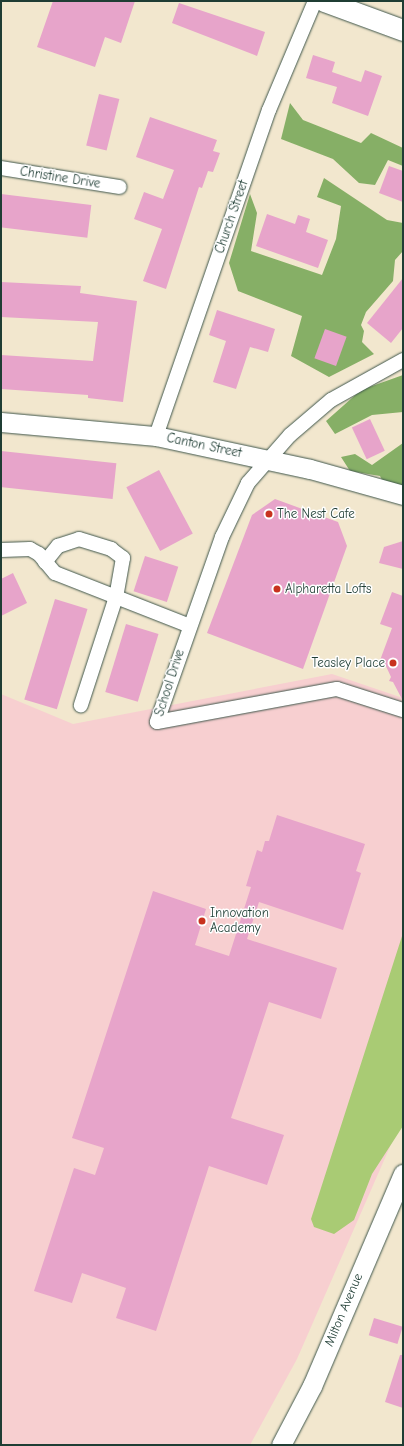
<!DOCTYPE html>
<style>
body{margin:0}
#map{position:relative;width:404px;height:1446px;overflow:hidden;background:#f2e7ce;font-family:"Comic Neue",sans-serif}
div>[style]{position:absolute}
.built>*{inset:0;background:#f7cfd0}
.green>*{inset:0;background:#a9cb74}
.forest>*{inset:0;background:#86af66}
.building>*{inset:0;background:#e7a4ca;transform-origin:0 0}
.roads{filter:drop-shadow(0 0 1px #3f564b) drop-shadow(0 0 1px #3f564b)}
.street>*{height:14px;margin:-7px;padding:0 7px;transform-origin:7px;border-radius:7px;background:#fff}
.secondary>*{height:19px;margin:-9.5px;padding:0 9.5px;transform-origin:9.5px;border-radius:9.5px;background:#fff}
.primary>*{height:21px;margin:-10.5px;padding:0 10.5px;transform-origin:10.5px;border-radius:10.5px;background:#fff}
.dots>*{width:11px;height:11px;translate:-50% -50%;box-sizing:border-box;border:2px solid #fff;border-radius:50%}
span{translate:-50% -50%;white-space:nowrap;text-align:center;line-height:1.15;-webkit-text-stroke:3px #fff;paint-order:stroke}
.street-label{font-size:13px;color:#1f3d34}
.poi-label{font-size:13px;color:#1f3d34}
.left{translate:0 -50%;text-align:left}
.right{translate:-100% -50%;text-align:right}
.frame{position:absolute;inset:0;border:2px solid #1f3d34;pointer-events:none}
</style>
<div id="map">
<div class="built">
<div style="clip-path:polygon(332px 674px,403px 698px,403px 1117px,297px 1359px,250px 1445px,1px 1445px,1px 694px,73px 724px)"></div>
</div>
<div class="green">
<div style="clip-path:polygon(403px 933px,403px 1126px,372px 1174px,354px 1220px,334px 1234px,314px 1227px,311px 1219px)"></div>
</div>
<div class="forest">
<div style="clip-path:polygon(290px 103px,303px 120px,361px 143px,371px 133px,403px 148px,403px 166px,388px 160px,375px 185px,359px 183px,333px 159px,281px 139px)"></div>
<div style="clip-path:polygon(324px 178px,387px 220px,403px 223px,403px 251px,395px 260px,393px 281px,366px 312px,361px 325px,364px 331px,362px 342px,374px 354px,329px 377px,291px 356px,302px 316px,238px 291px,229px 263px,250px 194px,257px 213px,251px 251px,322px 275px,336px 239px,341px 206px,317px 197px)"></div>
<div style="clip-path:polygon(403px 375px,403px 412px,372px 415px,335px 434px,326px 421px,361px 390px)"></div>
<div style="clip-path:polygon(403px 443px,403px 490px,384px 484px,380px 476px,350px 471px,341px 457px,355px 454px,372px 465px)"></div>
</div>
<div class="building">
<div style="clip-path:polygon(53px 1px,135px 1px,121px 43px,105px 37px,95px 67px,37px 47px)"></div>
<div style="clip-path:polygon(179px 3px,265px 32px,257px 56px,172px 23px)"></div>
<div style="clip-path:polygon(313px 55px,335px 62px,332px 72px,361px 82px,365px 70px,382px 76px,368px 116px,332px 103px,337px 87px,306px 78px)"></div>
<div style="left:99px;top:94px;width:21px;height:53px;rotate:14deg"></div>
<div style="clip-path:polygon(150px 117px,217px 140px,213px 151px,220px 153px,213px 172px,208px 171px,202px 188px,199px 187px,166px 289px,143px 281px,162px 229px,134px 219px,144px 192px,163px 199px,174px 170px,136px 157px)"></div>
<div style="clip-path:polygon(389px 166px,403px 171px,403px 202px,379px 193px)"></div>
<div style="left:1px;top:194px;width:91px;height:33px;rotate:7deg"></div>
<div style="clip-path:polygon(267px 214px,295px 224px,298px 215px,310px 219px,306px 232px,328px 240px,318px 268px,256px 246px)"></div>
<div style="clip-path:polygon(403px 278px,403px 328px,391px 343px,367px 323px)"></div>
<div style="clip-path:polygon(1px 282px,81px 286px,80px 293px,137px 301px,123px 402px,88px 398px,88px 395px,1px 389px,1px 355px,93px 361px,98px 322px,1px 317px)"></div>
<div style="clip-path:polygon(217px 310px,275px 329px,268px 352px,250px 347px,236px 389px,213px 382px,226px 341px,209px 335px)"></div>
<div style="left:325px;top:329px;width:23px;height:31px;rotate:20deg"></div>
<div style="left:370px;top:419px;width:35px;height:20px;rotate:65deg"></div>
<div style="left:1px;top:451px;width:116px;height:36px;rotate:6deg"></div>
<div style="left:159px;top:470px;width:72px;height:37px;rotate:62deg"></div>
<div style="clip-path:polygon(275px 499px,338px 522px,347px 546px,303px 669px,207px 633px,252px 515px)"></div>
<div style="clip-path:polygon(403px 541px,403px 569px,379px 563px,384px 547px)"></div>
<div style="left:145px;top:556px;width:35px;height:37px;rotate:18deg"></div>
<div style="clip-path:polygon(13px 573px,27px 603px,1px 616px,1px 579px)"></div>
<div style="clip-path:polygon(392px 592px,403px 596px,403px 701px,393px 682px,389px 681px,391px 677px,385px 664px,379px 663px,392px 628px,380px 624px)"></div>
<div style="left:55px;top:599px;width:34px;height:105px;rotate:17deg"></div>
<div style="left:126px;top:624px;width:34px;height:71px;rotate:17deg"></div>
<div style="clip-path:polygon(277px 815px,365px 844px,356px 871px,361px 873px,343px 930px,259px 902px,247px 939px,337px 968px,321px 1019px,269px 1002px,231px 1118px,284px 1135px,267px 1185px,209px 1166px,156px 1331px,116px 1318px,126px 1288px,82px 1273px,72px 1303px,34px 1291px,74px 1168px,95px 1175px,104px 1148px,72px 1138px,153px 891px,206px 909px,195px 945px,229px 956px,251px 887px,246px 886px,257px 850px,262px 852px,265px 841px,269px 841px)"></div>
<div style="left:374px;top:1318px;width:30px;height:18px;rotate:17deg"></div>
<div style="clip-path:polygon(400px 1355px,403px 1355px,403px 1408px,385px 1402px)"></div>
</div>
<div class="roads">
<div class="street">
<div style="left:1px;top:168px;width:120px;rotate:9.1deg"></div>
<div style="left:403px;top:360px;width:82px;rotate:150.9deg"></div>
<div style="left:331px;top:400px;width:54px;rotate:139.5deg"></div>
<div style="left:290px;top:435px;width:64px;rotate:131.2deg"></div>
<div style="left:248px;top:483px;width:60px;rotate:115.7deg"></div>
<div style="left:222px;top:537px;width:196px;rotate:109.4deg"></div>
<div style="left:157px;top:722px;width:183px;rotate:-10.4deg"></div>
<div style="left:337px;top:689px;width:69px;rotate:17.7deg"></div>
<div style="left:156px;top:436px;width:345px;rotate:-70.9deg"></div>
<div style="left:269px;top:110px;width:118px;rotate:-67.1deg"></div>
<div style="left:1px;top:550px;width:29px;rotate:-2deg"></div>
<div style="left:30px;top:549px;width:10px;rotate:29deg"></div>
<div style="left:39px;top:554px;width:25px;rotate:50deg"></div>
<div style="left:55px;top:573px;width:143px;rotate:21.4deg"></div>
<div style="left:45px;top:562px;width:21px;rotate:-51deg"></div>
<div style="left:58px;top:546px;width:22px;rotate:-18deg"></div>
<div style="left:79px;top:539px;width:34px;rotate:17deg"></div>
<div style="left:111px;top:549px;width:15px;rotate:37deg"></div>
<div style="left:123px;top:558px;width:40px;rotate:100deg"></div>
<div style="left:116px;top:597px;width:114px;rotate:108deg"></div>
</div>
<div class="secondary">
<div style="left:1px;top:422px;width:156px;rotate:5.2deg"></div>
<div style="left:156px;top:436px;width:157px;rotate:12.1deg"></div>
<div style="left:310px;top:469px;width:97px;rotate:15.6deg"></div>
<div style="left:281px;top:1445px;width:67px;rotate:-62.3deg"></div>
<div style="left:312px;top:1386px;width:231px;rotate:-66.8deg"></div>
</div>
<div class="primary">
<div style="left:324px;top:1px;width:84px;rotate:20.2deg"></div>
</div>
</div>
<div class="dots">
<div style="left:269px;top:514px;background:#c8321e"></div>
<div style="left:277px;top:589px;background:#c8321e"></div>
<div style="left:393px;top:663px;background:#c8321e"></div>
<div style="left:202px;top:921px;background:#c8321e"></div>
</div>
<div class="street-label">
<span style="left:60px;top:178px;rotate:9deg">Christine Drive</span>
<span style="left:232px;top:217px;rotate:-71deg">Church Street</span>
<span style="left:204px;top:446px;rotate:12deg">Canton Street</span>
<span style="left:170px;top:683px;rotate:-72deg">School Drive</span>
<span style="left:344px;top:1310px;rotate:-67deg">Milton Avenue</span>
</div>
<div class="poi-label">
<span class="left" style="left:277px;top:514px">The Nest Cafe</span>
<span class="left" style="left:285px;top:589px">Alpharetta Lofts</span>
<span class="right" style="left:385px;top:663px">Teasley Place</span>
<span class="left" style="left:210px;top:921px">Innovation<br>Academy</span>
</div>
<div class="frame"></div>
</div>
